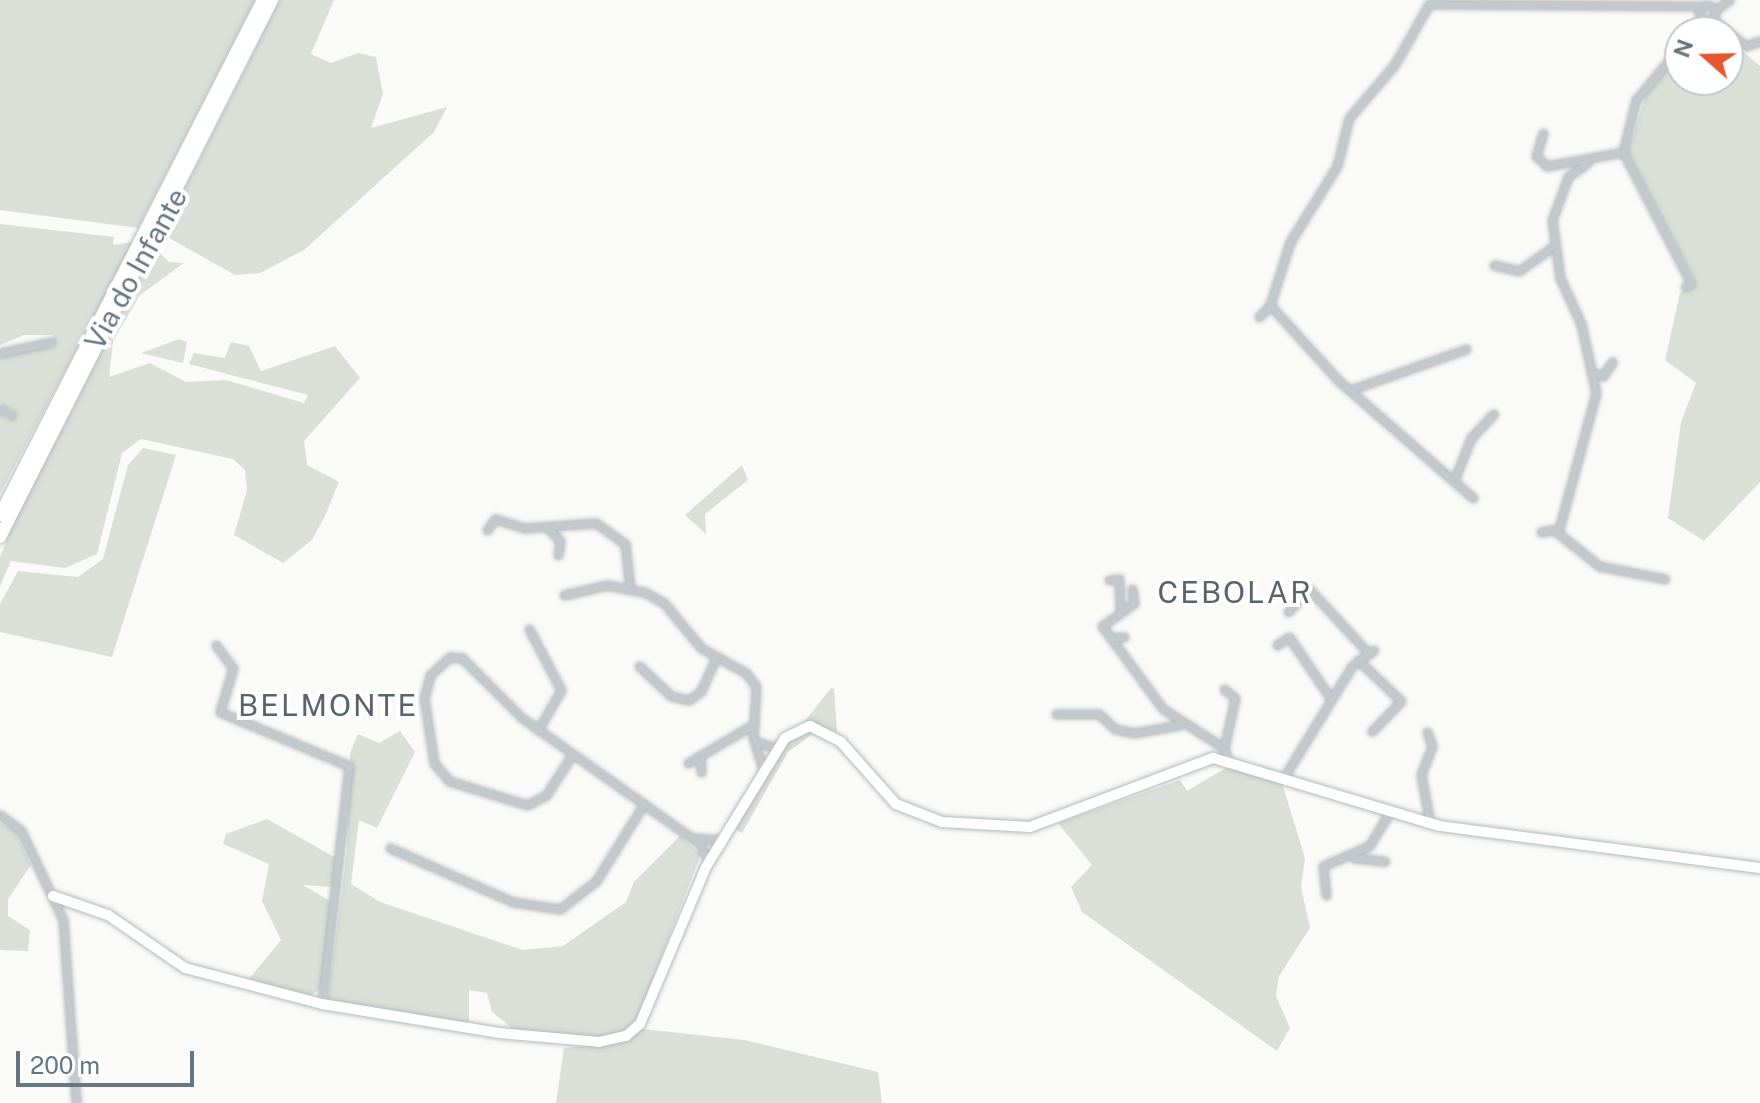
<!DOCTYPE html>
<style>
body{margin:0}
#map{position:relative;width:1760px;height:1103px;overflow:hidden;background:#fafaf8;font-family:"Public Sans",sans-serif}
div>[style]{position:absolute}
.green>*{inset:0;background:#dadfd7}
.roads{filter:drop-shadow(0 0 2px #b3babf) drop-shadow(0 0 2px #b3babf)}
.street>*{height:7px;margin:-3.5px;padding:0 3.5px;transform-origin:3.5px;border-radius:3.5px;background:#c3c8cc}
.street>.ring{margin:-3.5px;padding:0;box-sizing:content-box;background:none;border:7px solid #c3c8cc;border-radius:50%}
.secondary>*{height:10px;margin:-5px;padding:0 5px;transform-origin:5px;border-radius:5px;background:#fff}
.highway>*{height:12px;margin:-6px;padding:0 6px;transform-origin:6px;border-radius:6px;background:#fff}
span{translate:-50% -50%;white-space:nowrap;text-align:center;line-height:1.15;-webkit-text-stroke:8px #fff;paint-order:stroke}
.street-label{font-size:28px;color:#657683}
.neighbourhood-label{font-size:30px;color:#57646e;letter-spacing:2px}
.north{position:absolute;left:1664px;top:16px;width:80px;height:80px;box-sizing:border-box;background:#fff;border:2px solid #c1c8cd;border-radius:50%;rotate:290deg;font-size:22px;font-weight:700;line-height:32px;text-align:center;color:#657683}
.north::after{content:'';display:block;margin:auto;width:28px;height:36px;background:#e4572e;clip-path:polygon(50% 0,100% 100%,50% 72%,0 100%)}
.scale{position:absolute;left:16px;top:1051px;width:178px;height:36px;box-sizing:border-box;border:4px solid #657683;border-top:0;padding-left:10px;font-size:24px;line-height:28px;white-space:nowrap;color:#657683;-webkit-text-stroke:6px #fff;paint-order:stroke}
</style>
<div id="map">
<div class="green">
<div style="clip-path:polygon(0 0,255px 0,138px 228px,0 210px)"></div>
<div style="clip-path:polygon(280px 0,334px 0,311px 54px,331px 63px,358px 53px,376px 57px,383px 94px,371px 128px,447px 107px,434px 132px,304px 250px,260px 273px,235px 275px,162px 234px)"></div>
<div style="clip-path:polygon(1728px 39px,1760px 66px,1760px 482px,1704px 541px,1668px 518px,1681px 422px,1696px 383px,1665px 360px,1680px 293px,1695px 280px,1628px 152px,1646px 94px,1680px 54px,1680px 80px,1728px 80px)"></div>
<div style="clip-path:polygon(0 224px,114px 237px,113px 245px,133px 242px,0 494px,0 413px,8px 420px,14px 411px,0 404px,0 356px,50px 346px,53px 335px,24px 335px,0 345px)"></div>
<div style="clip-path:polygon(155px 248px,169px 262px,184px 263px,140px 295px,113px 341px,109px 377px,150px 363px,186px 382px,226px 380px,304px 403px,308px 395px,189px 364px,194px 353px,225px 358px,231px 342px,249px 346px,261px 371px,335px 346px,360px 378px,304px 441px,307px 465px,339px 482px,325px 516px,312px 540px,283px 563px,234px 535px,247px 490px,245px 470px,233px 459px,141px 439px,122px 453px,97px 554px,65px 568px,11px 561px,0 586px,0 557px,13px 525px)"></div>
<div style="clip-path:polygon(179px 339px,187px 342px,183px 363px,141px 353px)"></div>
<div style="clip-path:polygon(143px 448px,176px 455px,112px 657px,0 632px,0 604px,18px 571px,78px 577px,103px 559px,128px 465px)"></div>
<div style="clip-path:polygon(742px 465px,748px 480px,705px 514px,706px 534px,685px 515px)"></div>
<div style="clip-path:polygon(831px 688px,834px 689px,837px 732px,805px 721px)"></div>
<div style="clip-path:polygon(803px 728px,814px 733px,788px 752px,742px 833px,734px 829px,779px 749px)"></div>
<div style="clip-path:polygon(400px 731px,415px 752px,377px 828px,359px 820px,351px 884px,380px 902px,523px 950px,563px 946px,626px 902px,634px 882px,680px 836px,701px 854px,638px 1017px,625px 1032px,603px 1037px,517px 1032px,492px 1012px,487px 993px,469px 990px,469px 1027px,328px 999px,347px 850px,350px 753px,358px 734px,379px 743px)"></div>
<div style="clip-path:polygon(1229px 766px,1282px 783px,1305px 858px,1301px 887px,1310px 928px,1279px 976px,1276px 996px,1290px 1028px,1277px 1051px,1082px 912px,1071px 887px,1092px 865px,1058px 823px,1180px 780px,1187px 791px)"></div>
<div style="clip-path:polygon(267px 819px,338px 859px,335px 887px,303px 885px,333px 903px,322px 988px,310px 996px,249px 979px,281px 940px,262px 901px,269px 864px,223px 844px,226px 834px)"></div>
<div style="clip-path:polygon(0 823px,15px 831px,31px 865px,8px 899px,8px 916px,30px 930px,28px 951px,0 950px)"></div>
<div style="clip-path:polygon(643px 1029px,744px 1040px,878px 1072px,882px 1103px,556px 1103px,564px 1048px,626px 1042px)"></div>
</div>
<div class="roads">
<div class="street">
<div class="ring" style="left:1699px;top:5px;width:9px;height:9px"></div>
<div style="left:1714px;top:11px;width:19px;rotate:-36deg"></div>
<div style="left:1712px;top:18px;width:21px;rotate:43deg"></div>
<div style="left:1694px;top:32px;width:16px;rotate:-50deg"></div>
<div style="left:1728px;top:32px;width:23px;rotate:38deg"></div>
<div style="left:1746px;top:46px;width:15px;rotate:-20deg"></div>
<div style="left:1543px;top:133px;width:24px;rotate:107deg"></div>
<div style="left:1536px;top:156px;width:15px;rotate:42deg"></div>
<div style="left:1547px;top:166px;width:77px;rotate:-10.4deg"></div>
<div style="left:1623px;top:152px;width:54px;rotate:-76deg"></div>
<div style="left:1636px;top:100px;width:69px;rotate:-50.3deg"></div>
<div style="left:1623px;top:152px;width:148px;rotate:62.6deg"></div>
<div style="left:1691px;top:283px;width:7px;rotate:146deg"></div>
<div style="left:1587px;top:163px;width:24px;rotate:144deg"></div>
<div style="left:1568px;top:177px;width:46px;rotate:110.4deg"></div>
<div style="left:1552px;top:220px;width:59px;rotate:82.1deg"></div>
<div style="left:1560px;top:278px;width:51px;rotate:65.5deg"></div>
<div style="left:1581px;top:324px;width:71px;rotate:77.7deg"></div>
<div style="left:1596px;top:393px;width:145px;rotate:105.2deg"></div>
<div style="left:1558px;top:533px;width:53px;rotate:38.8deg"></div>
<div style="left:1599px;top:566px;width:67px;rotate:11.1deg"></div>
<div style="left:1494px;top:265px;width:26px;rotate:13deg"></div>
<div style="left:1519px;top:271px;width:44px;rotate:-35.8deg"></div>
<div style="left:1270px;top:305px;width:66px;rotate:-72.4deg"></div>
<div style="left:1290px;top:242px;width:89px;rotate:-58.3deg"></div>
<div style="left:1337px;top:166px;width:49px;rotate:-76deg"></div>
<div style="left:1349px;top:118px;width:71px;rotate:-49.6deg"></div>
<div style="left:1395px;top:64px;width:69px;rotate:-60.5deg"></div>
<div style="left:1429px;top:4px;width:274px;rotate:0.4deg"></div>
<div style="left:1259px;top:317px;width:16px;rotate:-47deg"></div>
<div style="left:1270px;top:305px;width:103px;rotate:47.8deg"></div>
<div style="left:1339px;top:381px;width:178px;rotate:41.1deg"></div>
<div style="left:0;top:353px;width:52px;rotate:-12.2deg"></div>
<div style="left:1591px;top:372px;width:13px;rotate:18deg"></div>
<div style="left:1603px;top:376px;width:17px;rotate:-57deg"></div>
<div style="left:1353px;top:389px;width:120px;rotate:-19.5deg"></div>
<div style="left:0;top:409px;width:13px;rotate:27deg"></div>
<div style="left:1455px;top:478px;width:43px;rotate:-68.2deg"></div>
<div style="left:1471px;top:438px;width:33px;rotate:-47deg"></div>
<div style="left:547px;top:527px;width:19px;rotate:47deg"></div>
<div style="left:560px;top:541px;width:14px;rotate:98deg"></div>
<div style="left:487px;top:530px;width:14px;rotate:-54deg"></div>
<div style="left:495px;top:519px;width:30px;rotate:17deg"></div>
<div style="left:524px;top:528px;width:72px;rotate:-4deg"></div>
<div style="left:596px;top:523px;width:36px;rotate:36deg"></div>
<div style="left:625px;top:544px;width:44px;rotate:83.5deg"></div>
<div style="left:1541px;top:532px;width:17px;rotate:-10deg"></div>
<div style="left:1109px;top:580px;width:10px;rotate:-6deg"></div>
<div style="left:1119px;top:579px;width:31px;rotate:88deg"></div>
<div style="left:1132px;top:589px;width:14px;rotate:82deg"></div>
<div style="left:1134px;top:603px;width:39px;rotate:144deg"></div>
<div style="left:1102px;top:626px;width:103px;rotate:53.7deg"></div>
<div style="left:1163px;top:709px;width:72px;rotate:32.6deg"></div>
<div style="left:1224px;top:748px;width:13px;rotate:72deg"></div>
<div style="left:564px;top:595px;width:44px;rotate:-13.1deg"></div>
<div style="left:607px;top:585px;width:38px;rotate:11deg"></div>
<div style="left:644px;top:592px;width:23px;rotate:29deg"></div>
<div style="left:664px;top:603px;width:58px;rotate:50.6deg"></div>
<div style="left:701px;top:648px;width:51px;rotate:29.1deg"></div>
<div style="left:746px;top:673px;width:17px;rotate:54deg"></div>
<div style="left:756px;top:687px;width:50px;rotate:93.4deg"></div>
<div style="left:753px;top:737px;width:37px;rotate:73deg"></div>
<div style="left:1288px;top:612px;width:31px;rotate:-48deg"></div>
<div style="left:1309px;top:589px;width:87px;rotate:47.3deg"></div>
<div style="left:529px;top:629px;width:69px;rotate:62.3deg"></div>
<div style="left:561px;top:690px;width:46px;rotate:119.9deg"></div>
<div style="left:1111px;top:638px;width:13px;rotate:-4deg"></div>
<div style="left:216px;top:645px;width:29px;rotate:54deg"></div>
<div style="left:233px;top:668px;width:46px;rotate:106.5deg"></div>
<div style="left:220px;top:712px;width:140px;rotate:22.7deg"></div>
<div style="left:349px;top:766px;width:240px;rotate:96.5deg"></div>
<div style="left:1277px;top:645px;width:14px;rotate:-34deg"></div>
<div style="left:1289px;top:637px;width:75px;rotate:55.9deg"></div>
<div style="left:1358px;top:660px;width:59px;rotate:43.6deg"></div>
<div style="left:1401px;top:701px;width:42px;rotate:134deg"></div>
<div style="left:639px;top:666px;width:44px;rotate:43.2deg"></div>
<div style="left:671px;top:696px;width:18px;rotate:13deg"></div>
<div style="left:689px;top:700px;width:15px;rotate:-37deg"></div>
<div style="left:701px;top:691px;width:36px;rotate:-66deg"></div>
<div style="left:1056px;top:714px;width:43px"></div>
<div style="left:1099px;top:714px;width:22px;rotate:43deg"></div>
<div style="left:1115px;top:729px;width:19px;rotate:12deg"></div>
<div style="left:1134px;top:733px;width:46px;rotate:-10.1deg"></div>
<div style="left:1427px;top:732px;width:15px;rotate:70deg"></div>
<div style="left:1432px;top:746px;width:31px;rotate:111deg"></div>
<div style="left:1421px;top:775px;width:49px;rotate:79.4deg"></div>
<div style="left:755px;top:741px;width:24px;rotate:19deg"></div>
<div style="left:1224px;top:748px;width:51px;rotate:-77.6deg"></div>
<div style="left:1235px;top:698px;width:14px;rotate:-141deg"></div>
<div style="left:572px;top:755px;width:48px;rotate:123deg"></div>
<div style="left:546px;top:795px;width:21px;rotate:152deg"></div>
<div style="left:527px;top:805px;width:82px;rotate:-162.9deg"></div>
<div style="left:449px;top:781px;width:23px;rotate:-130deg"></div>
<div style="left:434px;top:763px;width:66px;rotate:-98.7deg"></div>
<div style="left:424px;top:698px;width:24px;rotate:-75deg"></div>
<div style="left:430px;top:675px;width:27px;rotate:-42deg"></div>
<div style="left:450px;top:657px;width:12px;rotate:5deg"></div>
<div style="left:462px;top:658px;width:85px;rotate:45deg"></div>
<div style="left:522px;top:718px;width:218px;rotate:35.3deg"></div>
<div style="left:700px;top:844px;width:21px;rotate:65deg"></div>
<div style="left:700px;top:756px;width:16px;rotate:86deg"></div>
<div style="left:688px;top:763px;width:77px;rotate:-30.6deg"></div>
<div style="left:1284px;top:777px;width:130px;rotate:-58.5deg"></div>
<div style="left:1352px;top:666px;width:27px;rotate:-36deg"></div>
<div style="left:0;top:815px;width:26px;rotate:37deg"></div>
<div style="left:21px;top:831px;width:98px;rotate:64.7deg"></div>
<div style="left:63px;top:920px;width:183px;rotate:85.9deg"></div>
<div style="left:694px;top:838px;width:29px;rotate:4deg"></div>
<div style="left:390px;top:848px;width:134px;rotate:23.7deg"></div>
<div style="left:513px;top:902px;width:48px;rotate:8.5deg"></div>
<div style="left:560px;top:909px;width:46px;rotate:-37.9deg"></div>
<div style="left:596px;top:881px;width:91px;rotate:-58.1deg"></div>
<div style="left:1354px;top:858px;width:31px;rotate:6deg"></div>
<div style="left:1326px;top:895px;width:29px;rotate:-96deg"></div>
<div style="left:1323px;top:866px;width:50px;rotate:-23.5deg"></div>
<div style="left:1369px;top:846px;width:42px;rotate:-58.6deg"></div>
</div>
<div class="secondary">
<div style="left:53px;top:896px;width:58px;rotate:19.1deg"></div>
<div style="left:108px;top:915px;width:93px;rotate:34.5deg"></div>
<div style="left:185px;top:968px;width:142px;rotate:14.7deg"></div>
<div style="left:322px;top:1004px;width:179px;rotate:9.3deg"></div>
<div style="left:499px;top:1033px;width:100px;rotate:5.1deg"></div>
<div style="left:599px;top:1042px;width:28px;rotate:-13deg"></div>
<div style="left:626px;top:1036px;width:18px;rotate:-41deg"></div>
<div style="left:640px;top:1024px;width:170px;rotate:-67.2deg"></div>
<div style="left:706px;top:867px;width:151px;rotate:-58.5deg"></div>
<div style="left:785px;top:738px;width:28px;rotate:-26deg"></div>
<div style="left:810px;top:726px;width:35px;rotate:27deg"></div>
<div style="left:841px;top:742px;width:83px;rotate:48.4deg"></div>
<div style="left:896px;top:804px;width:49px;rotate:21.4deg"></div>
<div style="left:942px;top:822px;width:88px;rotate:3.3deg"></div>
<div style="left:1030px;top:827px;width:196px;rotate:-20.7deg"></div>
<div style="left:1213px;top:758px;width:237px;rotate:16.7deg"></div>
<div style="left:1440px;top:826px;width:323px;rotate:7.5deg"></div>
</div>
<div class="highway">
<div style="left:0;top:515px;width:578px;rotate:-62.95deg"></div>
<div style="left:0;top:537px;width:602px;rotate:-63.14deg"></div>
</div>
</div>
<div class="street-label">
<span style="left:136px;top:269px;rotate:-61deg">Via do Infante</span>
</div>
<div class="neighbourhood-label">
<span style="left:1235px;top:592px">CEBOLAR</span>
<span style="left:328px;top:705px">BELMONTE</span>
</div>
<div class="north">N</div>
<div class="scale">200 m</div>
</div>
